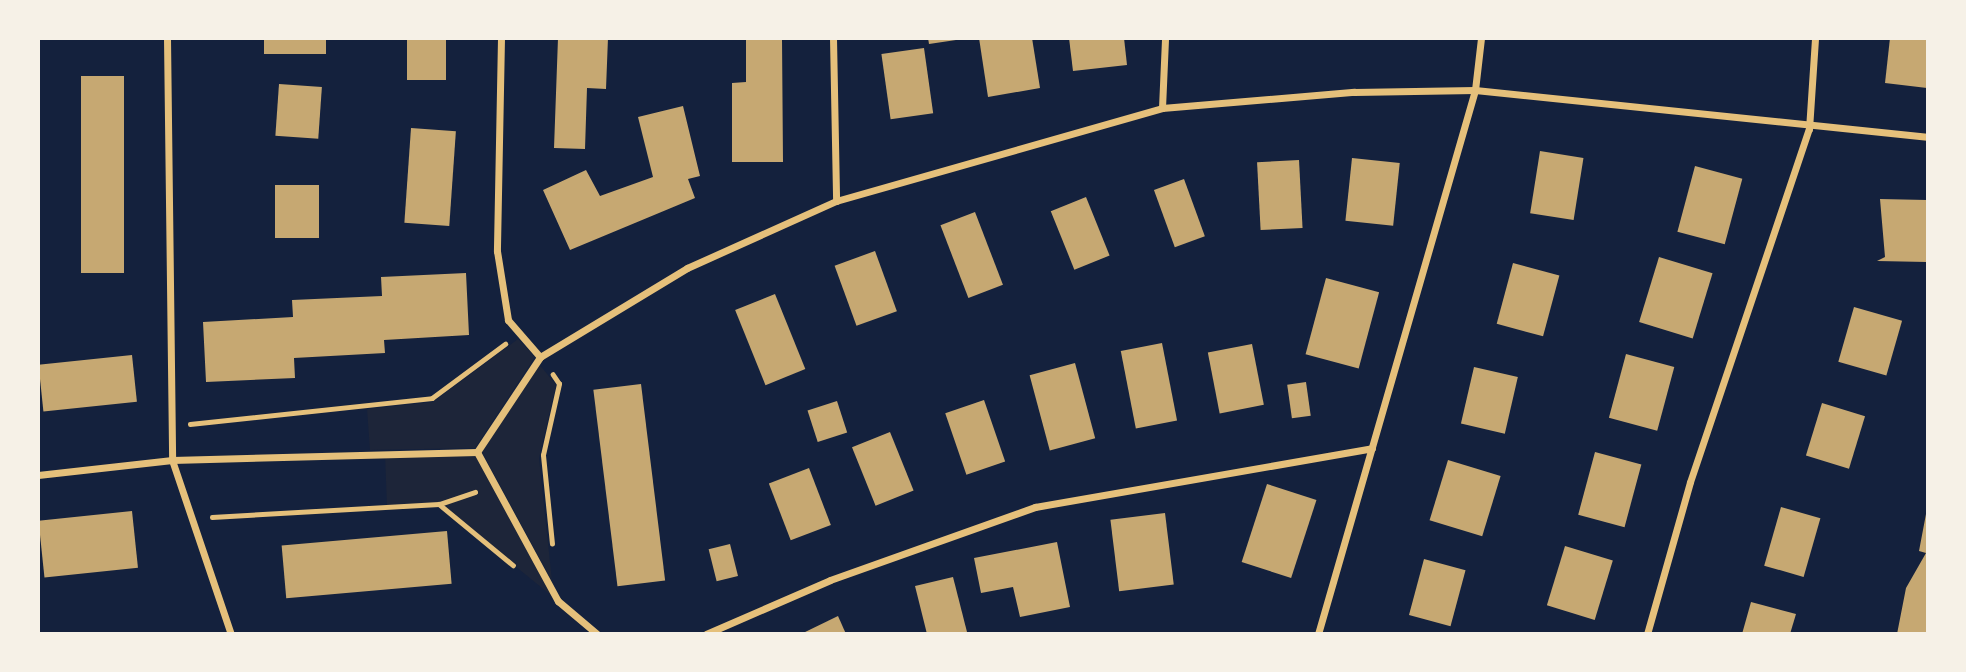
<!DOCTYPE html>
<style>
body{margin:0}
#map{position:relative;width:1966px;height:672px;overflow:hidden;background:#14213d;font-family:Signika,sans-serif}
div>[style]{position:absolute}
.green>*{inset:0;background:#1d2539}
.building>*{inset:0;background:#c6a872;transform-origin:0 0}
.path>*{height:4.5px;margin:-2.25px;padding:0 2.25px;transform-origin:2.25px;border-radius:2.25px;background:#e5c07b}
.minor>*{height:7px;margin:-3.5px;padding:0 3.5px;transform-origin:3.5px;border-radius:3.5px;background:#e5c07b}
span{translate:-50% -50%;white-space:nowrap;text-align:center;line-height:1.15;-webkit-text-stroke:7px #f6f1e7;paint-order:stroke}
.frame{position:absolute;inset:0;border:40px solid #f6f1e7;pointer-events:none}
</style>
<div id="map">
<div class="green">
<div style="clip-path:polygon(518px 339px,535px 357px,475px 448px,370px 450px,367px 409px,433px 402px)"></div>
<div style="clip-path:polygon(539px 364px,556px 385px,539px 458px,552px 581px,482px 452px)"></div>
<div style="clip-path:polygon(477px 452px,558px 601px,439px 504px,387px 507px,385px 454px)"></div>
</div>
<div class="building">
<div style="left:264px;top:38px;width:62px;height:16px"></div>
<div style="left:407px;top:38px;width:39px;height:42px"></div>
<div style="clip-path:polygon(558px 38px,608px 38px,606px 89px,587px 88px,585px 149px,554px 148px)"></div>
<div style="clip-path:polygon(746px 38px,782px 38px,783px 162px,732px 162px,732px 83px,746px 82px)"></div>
<div style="clip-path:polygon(928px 38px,956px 38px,956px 40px,929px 44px)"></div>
<div style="clip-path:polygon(979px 38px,1032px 38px,1040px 88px,988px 97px)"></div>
<div style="clip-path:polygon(1069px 38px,1124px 38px,1127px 65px,1073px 71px)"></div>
<div style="clip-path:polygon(1890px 38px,1927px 38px,1927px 88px,1885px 83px)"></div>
<div style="left:924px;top:48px;width:66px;height:43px;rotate:82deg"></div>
<div style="left:81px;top:76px;width:43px;height:197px"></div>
<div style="left:279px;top:84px;width:43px;height:52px;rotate:4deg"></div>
<div style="clip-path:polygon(683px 106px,700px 176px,688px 179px,695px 198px,570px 250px,543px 190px,586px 170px,600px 196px,653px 177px,638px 117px)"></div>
<div style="left:411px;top:128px;width:45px;height:95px;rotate:4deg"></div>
<div style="left:1540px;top:151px;width:44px;height:63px;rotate:9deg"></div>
<div style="left:1352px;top:158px;width:48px;height:63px;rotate:6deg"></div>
<div style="left:1299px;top:160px;width:68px;height:42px;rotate:87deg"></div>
<div style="left:1695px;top:166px;width:49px;height:68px;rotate:15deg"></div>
<div style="left:1184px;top:179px;width:61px;height:32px;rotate:70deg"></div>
<div style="left:275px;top:185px;width:44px;height:53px"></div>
<div style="left:1086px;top:197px;width:63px;height:38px;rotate:68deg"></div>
<div style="clip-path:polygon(1880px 199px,1927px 200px,1927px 262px,1877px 261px,1885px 257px)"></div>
<div style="left:975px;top:212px;width:78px;height:37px;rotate:69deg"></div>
<div style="left:875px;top:251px;width:64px;height:43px;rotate:70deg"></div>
<div style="left:1659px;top:257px;width:56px;height:68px;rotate:17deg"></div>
<div style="left:1513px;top:263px;width:48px;height:63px;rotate:15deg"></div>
<div style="clip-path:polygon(466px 273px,469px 335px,384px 340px,385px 353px,294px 358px,295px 378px,206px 382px,203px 322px,293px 317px,292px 300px,382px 296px,381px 277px)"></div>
<div style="left:1326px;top:278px;width:55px;height:79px;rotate:15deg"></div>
<div style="left:775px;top:294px;width:81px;height:43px;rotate:68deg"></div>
<div style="left:1854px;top:307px;width:50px;height:57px;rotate:16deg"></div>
<div style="left:1162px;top:343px;width:79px;height:42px;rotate:79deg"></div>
<div style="left:1252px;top:344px;width:62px;height:45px;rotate:79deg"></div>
<div style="left:1626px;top:354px;width:50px;height:66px;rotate:15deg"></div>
<div style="left:132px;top:355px;width:47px;height:94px;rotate:84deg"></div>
<div style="left:1075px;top:363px;width:78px;height:47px;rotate:75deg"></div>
<div style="left:1474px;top:367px;width:45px;height:58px;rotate:13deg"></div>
<div style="left:1306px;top:382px;width:34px;height:19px;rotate:82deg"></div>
<div style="left:641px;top:384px;width:198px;height:48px;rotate:83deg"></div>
<div style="left:984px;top:400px;width:65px;height:41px;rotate:71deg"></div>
<div style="left:837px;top:401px;width:33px;height:31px;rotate:72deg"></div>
<div style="left:1822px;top:403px;width:45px;height:55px;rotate:17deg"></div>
<div style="left:890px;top:432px;width:63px;height:41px;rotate:68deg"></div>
<div style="left:1595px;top:452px;width:48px;height:65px;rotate:15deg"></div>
<div style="left:1448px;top:460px;width:55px;height:63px;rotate:17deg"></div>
<div style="left:809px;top:468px;width:61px;height:43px;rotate:69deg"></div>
<div style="left:1267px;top:484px;width:52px;height:82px;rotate:18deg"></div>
<div style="left:1781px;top:507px;width:41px;height:61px;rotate:16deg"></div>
<div style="left:132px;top:511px;width:57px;height:94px;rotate:84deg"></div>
<div style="left:1165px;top:513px;width:72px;height:55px;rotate:83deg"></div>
<div style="clip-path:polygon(1926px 514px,1927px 634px,1897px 634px,1906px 588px,1926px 553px,1919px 551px)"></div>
<div style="left:447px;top:531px;width:53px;height:166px;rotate:85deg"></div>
<div style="clip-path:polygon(1057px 542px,1070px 607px,1020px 617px,1013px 587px,981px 593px,974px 558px)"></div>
<div style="left:730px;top:544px;width:33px;height:22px;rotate:76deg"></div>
<div style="left:1565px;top:546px;width:50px;height:62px;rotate:17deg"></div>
<div style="left:1424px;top:559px;width:43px;height:58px;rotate:15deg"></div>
<div style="clip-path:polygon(953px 577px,967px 632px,927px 634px,915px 586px)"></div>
<div style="clip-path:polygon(1751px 602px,1796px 614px,1790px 634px,1742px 634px)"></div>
<div style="clip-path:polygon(838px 616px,846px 634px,801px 634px)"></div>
</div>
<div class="path">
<div style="left:190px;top:424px;width:243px;rotate:-6.1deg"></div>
<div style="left:432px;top:398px;width:91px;rotate:-36.5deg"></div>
<div style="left:440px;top:504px;width:37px;rotate:-19deg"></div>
<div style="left:212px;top:517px;width:227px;rotate:-3.3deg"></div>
<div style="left:439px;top:504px;width:96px;rotate:39.5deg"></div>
<div style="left:552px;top:544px;width:89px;rotate:-95.8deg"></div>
<div style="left:543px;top:455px;width:73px;rotate:-77.3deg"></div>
<div style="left:559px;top:384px;width:11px;rotate:-124deg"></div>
</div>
<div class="minor">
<div style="left:167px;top:38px;width:422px;rotate:89.3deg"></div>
<div style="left:172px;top:460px;width:184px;rotate:71.3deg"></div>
<div style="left:501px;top:38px;width:213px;rotate:91.1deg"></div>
<div style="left:497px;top:251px;width:70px;rotate:80.9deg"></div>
<div style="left:508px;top:320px;width:49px;rotate:49.1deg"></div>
<div style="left:833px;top:38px;width:163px;rotate:88.9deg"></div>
<div style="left:1162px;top:108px;width:70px;rotate:-87.5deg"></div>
<div style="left:477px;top:452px;width:170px;rotate:61.5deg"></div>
<div style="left:558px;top:601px;width:51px;rotate:40.2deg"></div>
<div style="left:38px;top:475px;width:135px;rotate:-6.4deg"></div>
<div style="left:172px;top:460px;width:305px;rotate:-1.5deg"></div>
<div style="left:477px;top:452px;width:114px;rotate:-56.4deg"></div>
<div style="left:540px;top:357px;width:172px;rotate:-31.2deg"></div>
<div style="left:687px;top:268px;width:163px;rotate:-24.2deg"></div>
<div style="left:836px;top:201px;width:339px;rotate:-15.9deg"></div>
<div style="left:1162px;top:108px;width:193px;rotate:-4.8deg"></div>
<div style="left:1354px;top:92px;width:121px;rotate:-0.9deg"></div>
<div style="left:1475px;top:90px;width:454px;rotate:5.9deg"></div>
<div style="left:706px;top:634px;width:135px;rotate:-23.5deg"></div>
<div style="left:830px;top:580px;width:218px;rotate:-19.6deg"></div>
<div style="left:1035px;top:507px;width:342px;rotate:-9.9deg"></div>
<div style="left:1318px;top:634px;width:566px;rotate:-73.9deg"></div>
<div style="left:1475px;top:90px;width:52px;rotate:-83.4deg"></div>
<div style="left:1647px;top:634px;width:158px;rotate:-74.2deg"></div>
<div style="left:1690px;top:482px;width:373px;rotate:-71.4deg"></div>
<div style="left:1809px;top:129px;width:91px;rotate:-86.2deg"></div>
</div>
<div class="frame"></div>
</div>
